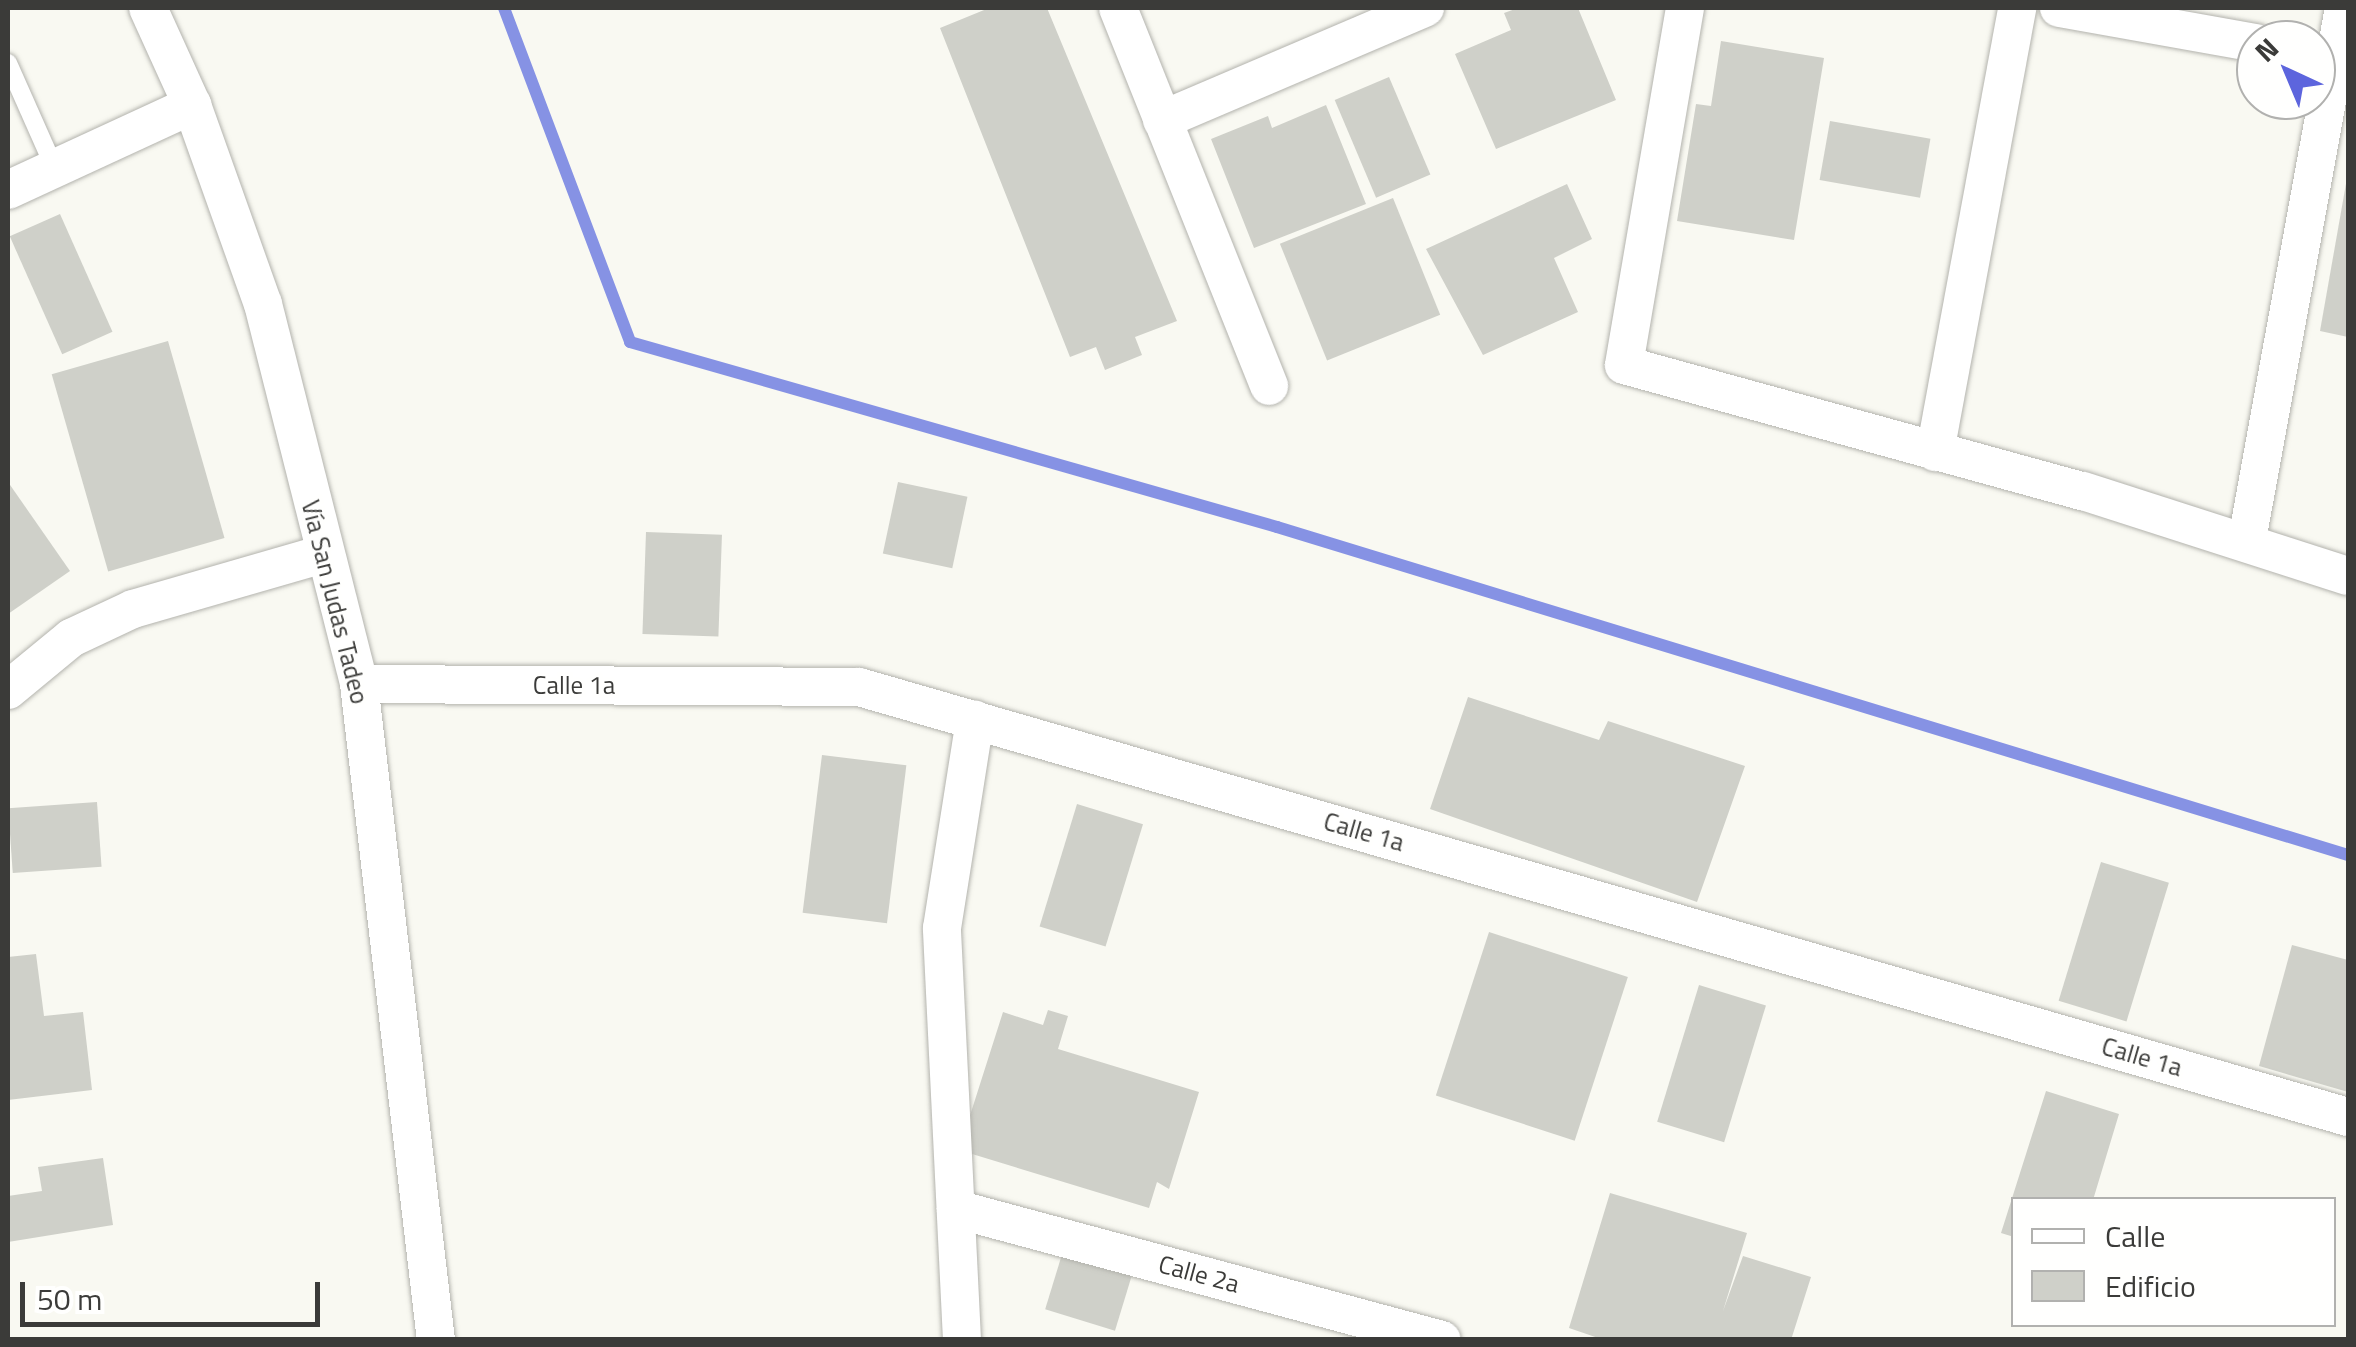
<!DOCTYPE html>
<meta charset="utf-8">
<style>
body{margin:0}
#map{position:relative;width:2356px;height:1347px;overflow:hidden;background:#f9f9f2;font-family:"Titillium Web",sans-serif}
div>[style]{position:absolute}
.stream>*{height:12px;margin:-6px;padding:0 6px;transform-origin:6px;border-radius:6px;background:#8692e4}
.building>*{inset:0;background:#cfd0c9;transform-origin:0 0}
.roads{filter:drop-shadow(0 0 2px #b3b3ad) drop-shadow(0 0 2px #b3b3ad)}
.lane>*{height:18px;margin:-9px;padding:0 9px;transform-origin:9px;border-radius:9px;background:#fff}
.street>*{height:38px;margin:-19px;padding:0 19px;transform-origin:19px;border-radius:19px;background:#fff}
span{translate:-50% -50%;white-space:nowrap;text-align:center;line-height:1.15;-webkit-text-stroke:8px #fffffe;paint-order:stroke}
.street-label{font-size:25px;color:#3b3b39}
.frame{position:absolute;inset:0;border:10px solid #3b3b39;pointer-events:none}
.legend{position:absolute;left:2011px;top:1197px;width:325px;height:130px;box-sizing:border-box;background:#fffffe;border:2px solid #b1b1af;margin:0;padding:12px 18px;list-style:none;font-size:30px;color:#3b3b39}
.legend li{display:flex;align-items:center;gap:20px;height:50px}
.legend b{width:50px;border:2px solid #b1b1af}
.north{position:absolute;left:2236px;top:20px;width:100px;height:100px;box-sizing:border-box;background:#fffffe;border:2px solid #b1b1af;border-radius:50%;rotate:316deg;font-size:28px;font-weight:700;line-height:40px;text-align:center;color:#3b3b39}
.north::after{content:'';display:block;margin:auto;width:35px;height:45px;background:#5d65dd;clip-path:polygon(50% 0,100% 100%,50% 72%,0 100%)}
.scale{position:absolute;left:20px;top:1282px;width:300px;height:45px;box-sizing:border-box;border:5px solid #3b3b39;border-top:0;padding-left:12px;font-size:30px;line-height:35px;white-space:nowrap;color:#3b3b39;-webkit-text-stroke:8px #fffffe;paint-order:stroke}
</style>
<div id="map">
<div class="stream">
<div style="left:504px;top:8px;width:357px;rotate:69.3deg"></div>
<div style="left:630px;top:342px;width:673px;rotate:15.96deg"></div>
<div style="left:1277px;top:527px;width:1120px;rotate:17.03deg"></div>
</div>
<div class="building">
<div style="clip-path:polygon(989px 8px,1047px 8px,1177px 321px,1135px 337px,1142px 355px,1105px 370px,1096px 347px,1070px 357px,940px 28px)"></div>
<div style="clip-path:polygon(1518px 8px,1578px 8px,1616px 100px,1496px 149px,1455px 54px,1511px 30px,1504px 13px)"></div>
<div style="clip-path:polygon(1721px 41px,1824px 58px,1794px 240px,1677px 221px,1696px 104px,1711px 106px)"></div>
<div style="left:1389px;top:77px;width:106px;height:59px;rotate:67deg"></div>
<div style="clip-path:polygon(1326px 105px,1366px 204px,1254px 248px,1211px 139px,1268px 116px,1272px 128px)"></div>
<div style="left:1830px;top:121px;width:102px;height:60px;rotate:10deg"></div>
<div style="clip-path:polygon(2347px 178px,2348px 179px,2348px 337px,2320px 331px)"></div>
<div style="clip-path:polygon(1567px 184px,1592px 239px,1554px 258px,1578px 312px,1483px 355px,1426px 249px)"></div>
<div style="left:1393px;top:198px;width:126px;height:122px;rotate:68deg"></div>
<div style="left:60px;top:214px;width:129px;height:55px;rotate:66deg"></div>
<div style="left:168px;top:341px;width:205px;height:121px;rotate:74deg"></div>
<div style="clip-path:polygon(8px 482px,70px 571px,8px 614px)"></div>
<div style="left:898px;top:482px;width:71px;height:73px;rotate:12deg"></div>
<div style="left:646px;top:532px;width:76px;height:102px;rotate:2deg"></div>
<div style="clip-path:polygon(1468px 697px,1599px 740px,1608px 721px,1745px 766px,1697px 902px,1430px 809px)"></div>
<div style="left:822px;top:755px;width:85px;height:159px;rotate:7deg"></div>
<div style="left:97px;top:802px;width:65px;height:89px;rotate:86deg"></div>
<div style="left:1077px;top:804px;width:69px;height:128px;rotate:17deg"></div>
<div style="left:2101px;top:862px;width:71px;height:145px;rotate:17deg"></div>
<div style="left:1489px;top:932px;width:146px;height:172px;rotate:18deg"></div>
<div style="clip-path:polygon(2292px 945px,2348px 960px,2348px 1092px,2259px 1066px)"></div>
<div style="clip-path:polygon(36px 954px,44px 1016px,83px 1012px,92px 1090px,8px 1100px,8px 957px)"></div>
<div style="left:1699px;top:985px;width:70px;height:143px;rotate:17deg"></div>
<div style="clip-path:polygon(1048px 1010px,1068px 1016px,1058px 1049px,1199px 1092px,1169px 1189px,1157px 1182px,1149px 1208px,959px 1150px,1003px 1012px,1043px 1025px)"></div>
<div style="clip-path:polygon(2046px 1091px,2119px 1114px,2093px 1200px,2014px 1200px,2014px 1237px,2001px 1233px)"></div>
<div style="clip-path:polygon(103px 1158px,113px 1225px,8px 1242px,8px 1196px,42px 1191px,38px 1167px)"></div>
<div style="clip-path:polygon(1610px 1193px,1747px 1233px,1723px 1311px,1743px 1256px,1811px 1277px,1791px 1340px,1604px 1340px,1569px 1328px)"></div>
<div style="left:1063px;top:1251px;width:73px;height:61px;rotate:17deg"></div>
</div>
<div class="roads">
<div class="lane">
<div style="left:8px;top:63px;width:116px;rotate:66.1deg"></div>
</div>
<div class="street">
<div style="left:148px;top:8px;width:107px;rotate:65.6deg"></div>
<div style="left:192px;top:105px;width:211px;rotate:70.4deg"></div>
<div style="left:263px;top:304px;width:392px;rotate:75.8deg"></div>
<div style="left:359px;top:684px;width:661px;rotate:83.31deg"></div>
<div style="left:1118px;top:8px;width:407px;rotate:68.2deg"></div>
<div style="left:1685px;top:8px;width:362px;rotate:99.7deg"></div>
<div style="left:1624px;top:365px;width:476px;rotate:15.4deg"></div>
<div style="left:2083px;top:491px;width:278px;rotate:17.8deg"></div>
<div style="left:2059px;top:8px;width:200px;rotate:10.1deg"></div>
<div style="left:1162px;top:120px;width:286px;rotate:-23.1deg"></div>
<div style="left:8px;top:190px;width:203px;rotate:-24.8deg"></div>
<div style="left:1935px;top:452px;width:452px;rotate:-79.5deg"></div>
<div style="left:2247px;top:540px;width:541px;rotate:-79.67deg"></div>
<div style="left:359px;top:684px;width:500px;rotate:0.34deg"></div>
<div style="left:859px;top:687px;width:1550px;rotate:16.11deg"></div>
<div style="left:8px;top:690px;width:82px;rotate:-39.5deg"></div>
<div style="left:71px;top:638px;width:68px;rotate:-25.1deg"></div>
<div style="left:133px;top:609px;width:198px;rotate:-16.1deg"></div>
<div style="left:956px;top:1209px;width:503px;rotate:15.09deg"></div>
<div style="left:962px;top:1340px;width:412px;rotate:-92.8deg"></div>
<div style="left:942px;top:928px;width:211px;rotate:-81deg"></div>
</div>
</div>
<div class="street-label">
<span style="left:335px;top:602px;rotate:76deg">Vía San Judas Tadeo</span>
<span style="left:574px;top:685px">Calle 1a</span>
<span style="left:1364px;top:832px;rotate:16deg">Calle 1a</span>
<span style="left:2142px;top:1057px;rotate:16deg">Calle 1a</span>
<span style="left:1199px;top:1274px;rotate:15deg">Calle 2a</span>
</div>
<div class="frame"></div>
<ul class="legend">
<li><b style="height:12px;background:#fff"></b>Calle</li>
<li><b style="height:28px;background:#cfd0c9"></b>Edificio</li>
</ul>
<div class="north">N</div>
<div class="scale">50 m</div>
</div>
